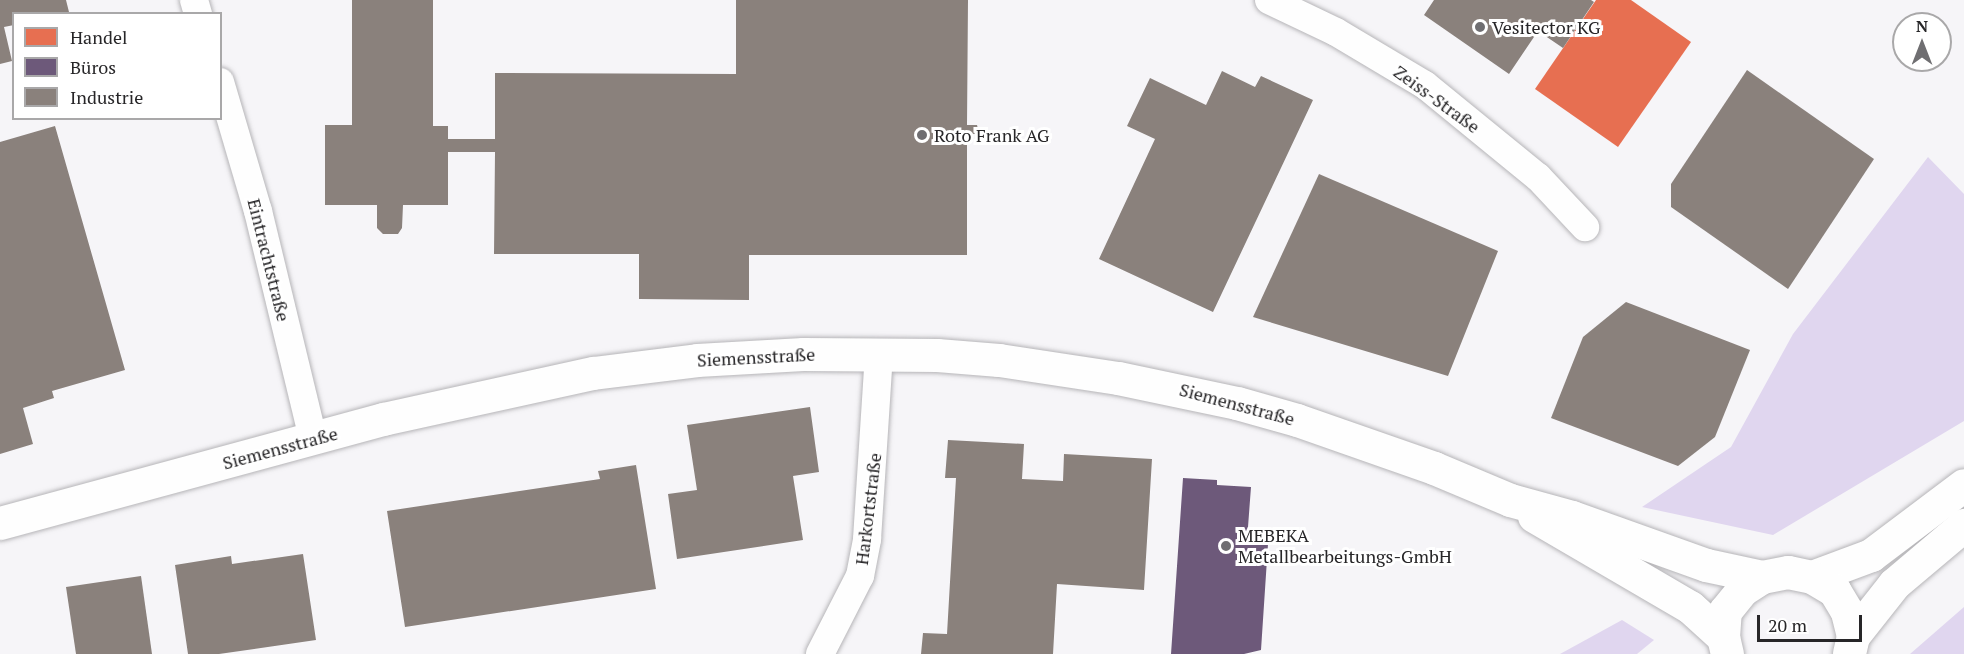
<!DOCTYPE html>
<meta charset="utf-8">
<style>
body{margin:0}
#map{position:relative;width:1964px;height:654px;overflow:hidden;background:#f6f5f8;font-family:"PT Serif",serif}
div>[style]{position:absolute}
.green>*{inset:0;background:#e0d6ef}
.shops>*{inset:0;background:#e76f51}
.offices>*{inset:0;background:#6d597a}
.industry>*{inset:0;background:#8a817c}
.roads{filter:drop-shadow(0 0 2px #b6b5b8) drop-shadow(0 0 2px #b6b5b8)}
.minor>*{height:28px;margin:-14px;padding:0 14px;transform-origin:14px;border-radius:14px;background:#fefefe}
.tertiary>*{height:33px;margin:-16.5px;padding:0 16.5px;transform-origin:16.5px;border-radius:16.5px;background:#fefefe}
.secondary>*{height:33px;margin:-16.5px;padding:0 16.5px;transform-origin:16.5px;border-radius:16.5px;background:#fefefe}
.dots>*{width:16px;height:16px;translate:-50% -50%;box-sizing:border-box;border:3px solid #fff;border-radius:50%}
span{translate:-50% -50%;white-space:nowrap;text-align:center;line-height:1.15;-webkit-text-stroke:6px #fff;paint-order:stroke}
.poi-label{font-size:18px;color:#272628}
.left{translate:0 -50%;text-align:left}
.street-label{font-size:18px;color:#272628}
.legend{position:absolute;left:12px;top:12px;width:210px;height:108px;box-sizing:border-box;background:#fff;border:2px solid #a9a8a9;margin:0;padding:8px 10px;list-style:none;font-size:18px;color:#272628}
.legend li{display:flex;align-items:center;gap:12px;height:30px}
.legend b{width:30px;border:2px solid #a9a8a9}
.north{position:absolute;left:1892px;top:12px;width:60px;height:60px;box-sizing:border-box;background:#fff;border:2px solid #a9a8a9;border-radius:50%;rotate:0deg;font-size:16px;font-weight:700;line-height:24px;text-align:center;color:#272628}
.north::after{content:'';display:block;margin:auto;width:21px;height:27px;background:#6f6e71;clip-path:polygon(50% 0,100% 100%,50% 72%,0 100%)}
.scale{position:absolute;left:1757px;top:615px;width:105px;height:27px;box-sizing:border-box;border:3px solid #272628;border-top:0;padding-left:8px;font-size:18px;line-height:21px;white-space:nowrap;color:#272628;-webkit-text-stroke:4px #fff;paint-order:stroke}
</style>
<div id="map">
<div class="green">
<div style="clip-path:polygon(1928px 157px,1964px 194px,1964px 421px,1773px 535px,1642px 507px,1731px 447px,1793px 334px)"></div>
<div style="clip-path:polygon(1964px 607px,1964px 654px,1910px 654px)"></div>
<div style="clip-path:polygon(1622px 620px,1654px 640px,1637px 654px,1560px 654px)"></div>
</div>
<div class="shops">
<div style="clip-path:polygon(1596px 0,1631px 0,1691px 42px,1618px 147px,1535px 89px)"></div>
</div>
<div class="offices">
<div style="clip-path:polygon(1183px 478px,1217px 480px,1217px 485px,1251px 487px,1248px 527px,1269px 529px,1261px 650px,1244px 654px,1171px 654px)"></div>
</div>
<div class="industry">
<div style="clip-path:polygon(0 0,66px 0,69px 12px,14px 14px,14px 25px,4px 27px,12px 61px,0 64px)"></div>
<div style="clip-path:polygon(352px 0,433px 0,433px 126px,448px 126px,448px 139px,495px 139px,495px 73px,736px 74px,736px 0,968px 0,967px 125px,977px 125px,979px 133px,967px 135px,967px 255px,749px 255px,749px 300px,639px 299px,639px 254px,494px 254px,495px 152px,448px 152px,448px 205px,403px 205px,402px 228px,398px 234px,383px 234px,377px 228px,377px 205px,325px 205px,325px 125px,352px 125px)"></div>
<div style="clip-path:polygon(1434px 0,1591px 0,1594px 2px,1563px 48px,1538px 31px,1509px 74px,1424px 15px)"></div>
<div style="clip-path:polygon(1747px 70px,1874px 159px,1788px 289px,1671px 207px,1671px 184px)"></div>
<div style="clip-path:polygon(1222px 71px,1255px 87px,1261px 76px,1313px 100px,1213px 312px,1099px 259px,1155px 139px,1127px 126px,1150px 78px,1206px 105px)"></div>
<div style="clip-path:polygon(55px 126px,125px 370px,52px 391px,54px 398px,23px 408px,33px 444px,0 454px,0 142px)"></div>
<div style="clip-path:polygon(1319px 174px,1498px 251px,1448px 376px,1253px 317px)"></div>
<div style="clip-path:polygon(1626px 302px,1750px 350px,1715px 437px,1678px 466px,1551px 418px,1583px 337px)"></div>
<div style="clip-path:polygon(810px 407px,819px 472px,793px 476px,803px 540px,677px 559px,668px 494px,697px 490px,687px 425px)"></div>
<div style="clip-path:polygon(948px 440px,1024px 444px,1022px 479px,1063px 481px,1064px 454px,1152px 459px,1144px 590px,1057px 584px,1053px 654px,921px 654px,923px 633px,947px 634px,956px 478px,945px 478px)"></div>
<div style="clip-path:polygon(636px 465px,656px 589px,405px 627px,387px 511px,600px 479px,598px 471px)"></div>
<div style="clip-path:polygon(303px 554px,316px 640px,219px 654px,188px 654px,175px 565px,231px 556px,232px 564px)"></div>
<div style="clip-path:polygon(141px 576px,152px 654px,76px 654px,66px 587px)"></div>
</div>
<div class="roads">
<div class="minor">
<div style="left:194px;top:0;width:15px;rotate:74deg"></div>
<div style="left:1269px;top:0;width:74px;rotate:25.5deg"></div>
<div style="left:1336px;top:32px;width:104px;rotate:30.8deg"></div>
<div style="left:1425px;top:85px;width:146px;rotate:39.2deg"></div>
<div style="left:1538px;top:177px;width:69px;rotate:46.8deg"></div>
<div style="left:220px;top:82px;width:134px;rotate:73.6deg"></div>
<div style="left:258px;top:211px;width:235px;rotate:76.4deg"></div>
<div style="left:820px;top:654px;width:88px;rotate:-62.9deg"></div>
<div style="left:860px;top:576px;width:38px;rotate:-79deg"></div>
<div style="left:867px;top:539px;width:184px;rotate:-86.3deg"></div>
</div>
<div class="tertiary">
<div style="left:1534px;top:516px;width:181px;rotate:30.3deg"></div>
<div style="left:1690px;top:607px;width:45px;rotate:42.3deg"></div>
<div style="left:0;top:523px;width:397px;rotate:-15.2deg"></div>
<div style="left:383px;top:419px;width:215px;rotate:-12.4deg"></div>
<div style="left:593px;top:373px;width:105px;rotate:-7.1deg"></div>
<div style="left:697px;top:360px;width:106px;rotate:-3.2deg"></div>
<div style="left:803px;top:354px;width:134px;rotate:0.4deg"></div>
<div style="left:937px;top:355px;width:62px;rotate:4.6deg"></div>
<div style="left:999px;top:360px;width:120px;rotate:8.6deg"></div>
<div style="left:1118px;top:378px;width:122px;rotate:11.9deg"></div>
<div style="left:1237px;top:403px;width:62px;rotate:15.8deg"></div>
<div style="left:1297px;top:420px;width:145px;rotate:19.3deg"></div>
<div style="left:1434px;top:468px;width:82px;rotate:22.8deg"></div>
<div style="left:1510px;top:500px;width:64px;rotate:15.3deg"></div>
<div style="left:1572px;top:517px;width:142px;rotate:19.7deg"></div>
<div style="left:1706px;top:565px;width:57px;rotate:12.1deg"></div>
</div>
<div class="secondary">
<div style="left:1812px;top:577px;width:63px;rotate:-20.4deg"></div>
<div style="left:1871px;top:555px;width:116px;rotate:-37deg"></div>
<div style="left:1853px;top:636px;width:66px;rotate:-51.7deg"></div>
<div style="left:1894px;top:584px;width:92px;rotate:-40.1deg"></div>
<div style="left:1727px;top:654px;width:17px;rotate:-103deg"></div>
<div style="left:1723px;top:637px;width:26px;rotate:-86deg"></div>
<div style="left:1725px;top:611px;width:27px;rotate:-51deg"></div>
<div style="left:1742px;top:590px;width:24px;rotate:-33deg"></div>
<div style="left:1762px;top:577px;width:26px;rotate:-11deg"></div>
<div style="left:1788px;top:572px;width:25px;rotate:12deg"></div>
<div style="left:1812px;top:577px;width:26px;rotate:31deg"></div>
<div style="left:1834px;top:590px;width:26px;rotate:59deg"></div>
<div style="left:1847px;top:612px;width:25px;rotate:76deg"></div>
<div style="left:1853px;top:636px;width:18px;rotate:103deg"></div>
</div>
</div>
<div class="dots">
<div style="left:1480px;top:27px;background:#6f6e71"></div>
<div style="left:922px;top:135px;background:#6f6e71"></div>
<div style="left:1226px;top:546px;background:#6f6e71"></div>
</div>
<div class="poi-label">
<span class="left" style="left:1492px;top:27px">Vesitector KG</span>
<span class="left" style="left:934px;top:135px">Roto Frank AG</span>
<span class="left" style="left:1238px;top:546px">MEBEKA<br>Metallbearbeitungs-GmbH</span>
</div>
<div class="street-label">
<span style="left:1437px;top:99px;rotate:36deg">Zeiss-Straße</span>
<span style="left:269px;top:260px;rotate:76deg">Eintrachtstraße</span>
<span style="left:756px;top:357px;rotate:-3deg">Siemensstraße</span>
<span style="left:1237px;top:404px;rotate:15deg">Siemensstraße</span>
<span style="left:280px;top:448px;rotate:-15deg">Siemensstraße</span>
<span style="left:868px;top:509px;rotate:-83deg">Harkortstraße</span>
</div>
<ul class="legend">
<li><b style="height:16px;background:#e76f51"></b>Handel</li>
<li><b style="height:16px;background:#6d597a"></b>Büros</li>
<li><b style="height:16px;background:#8a817c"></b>Industrie</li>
</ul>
<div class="north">N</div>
<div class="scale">20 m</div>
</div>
